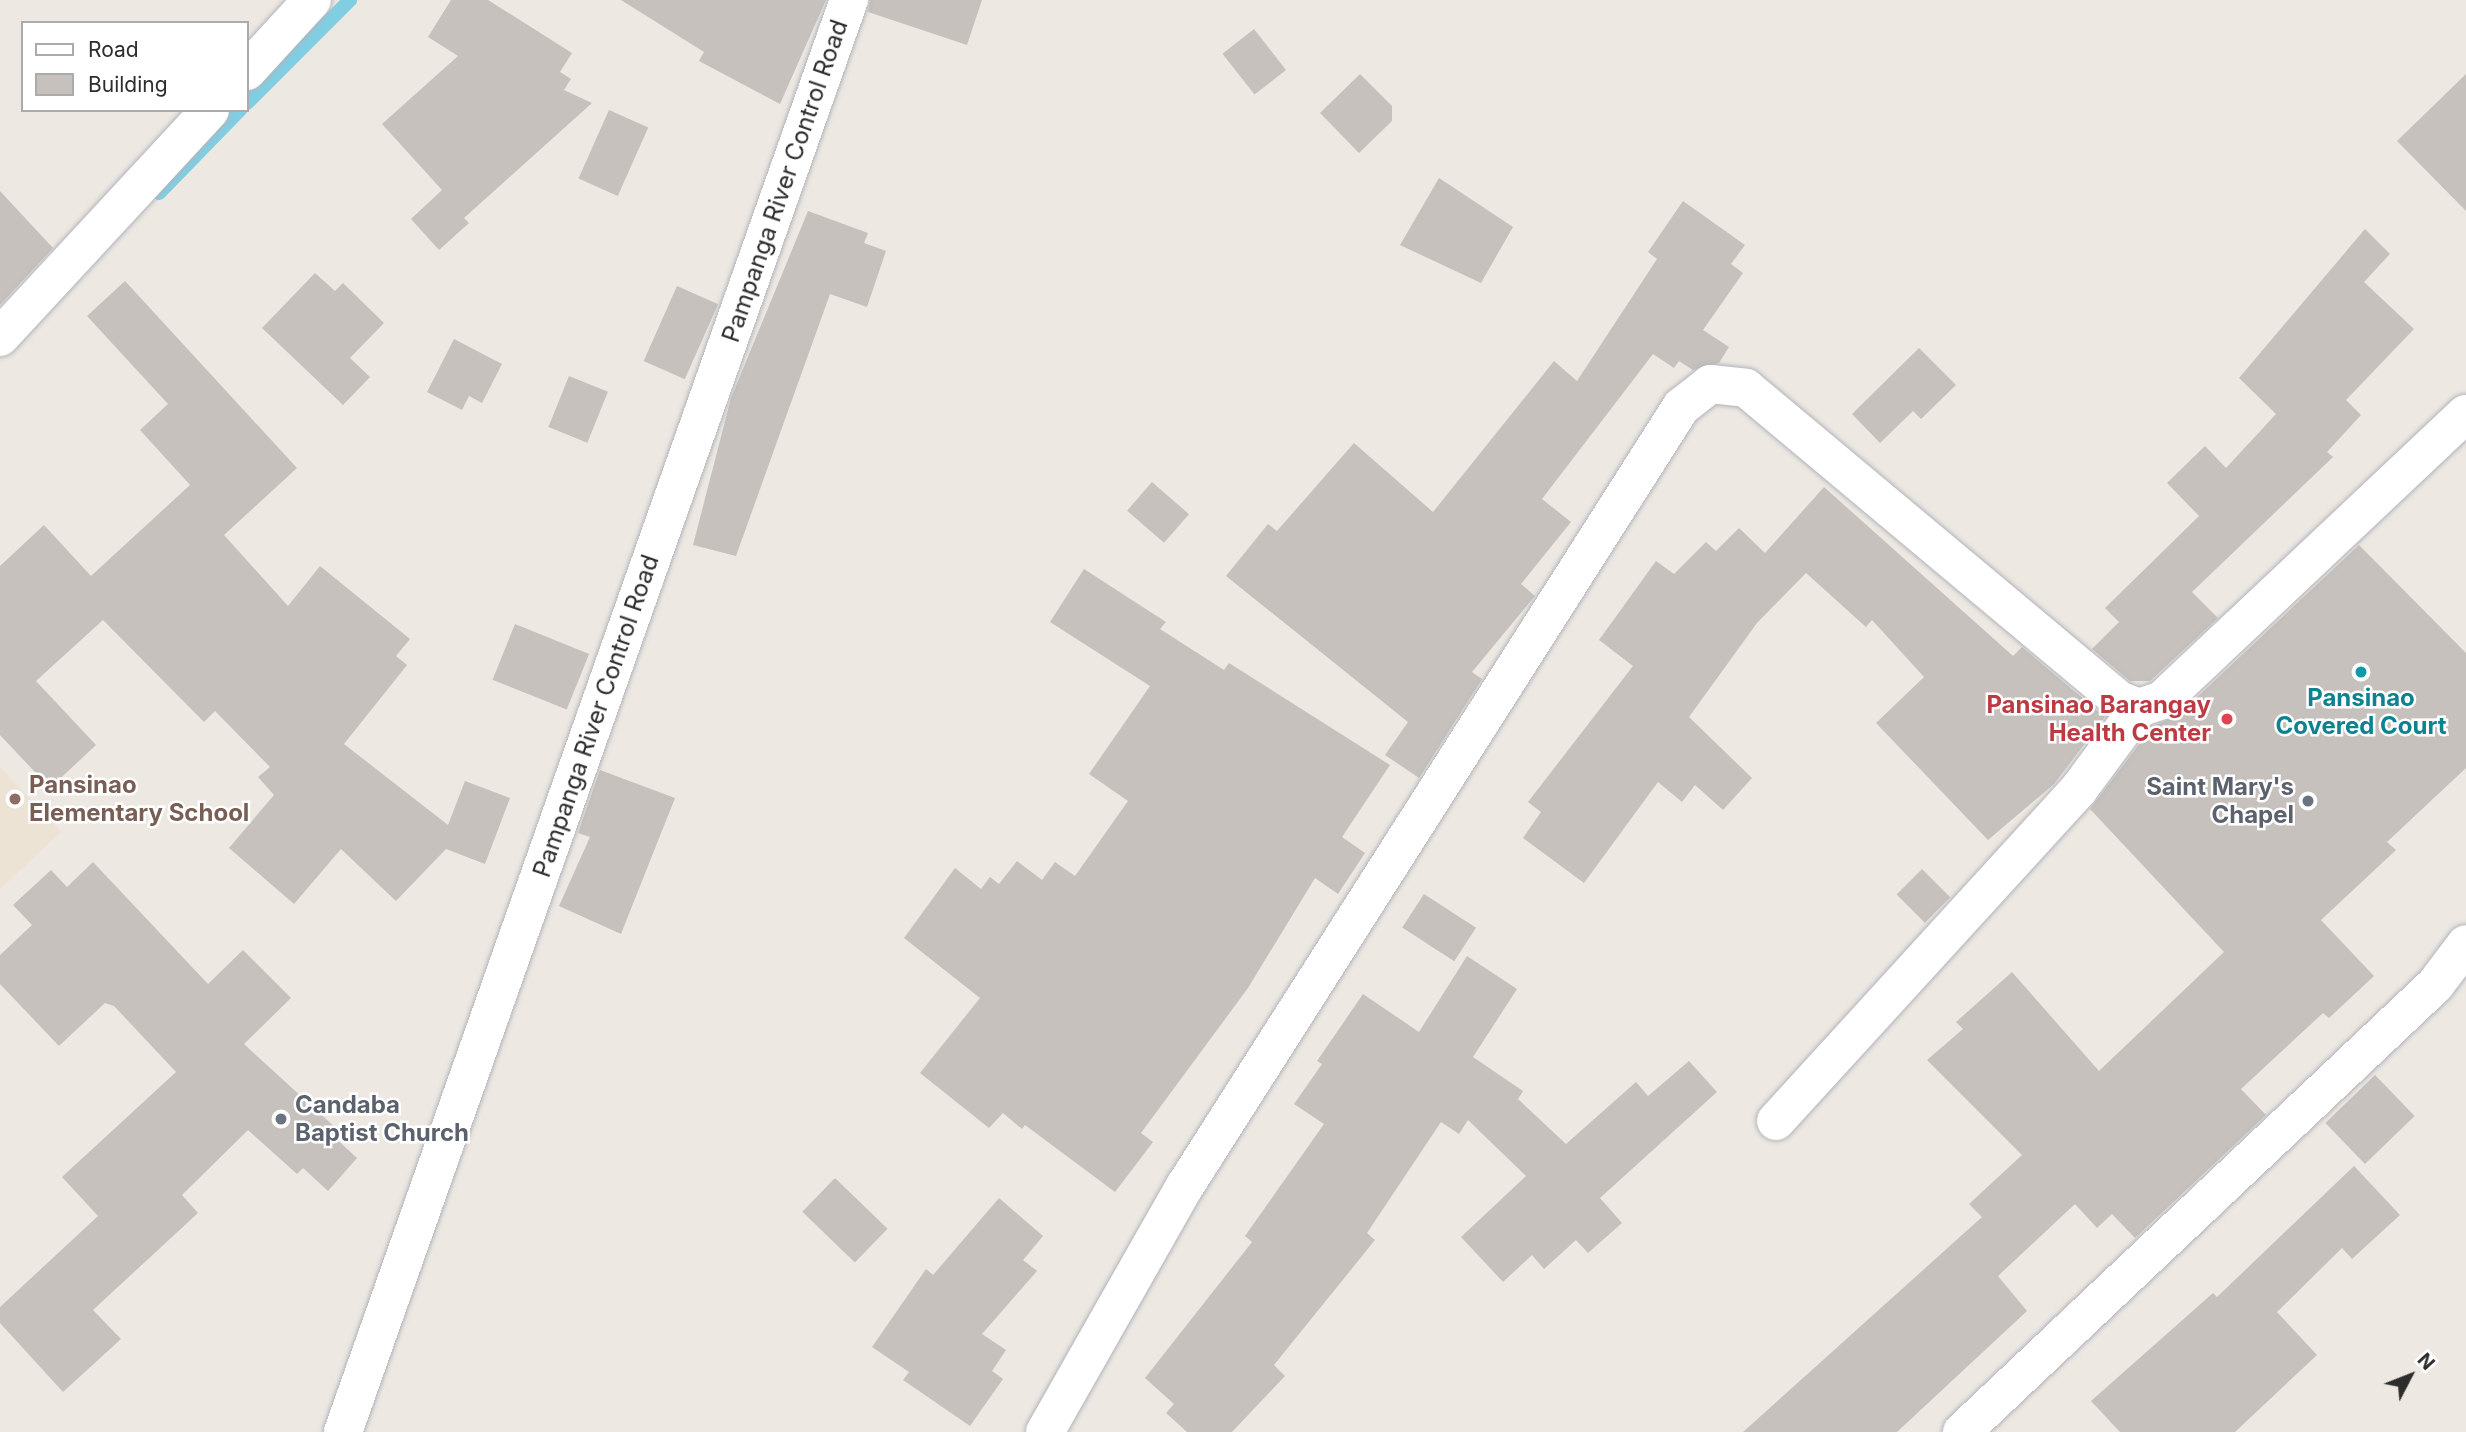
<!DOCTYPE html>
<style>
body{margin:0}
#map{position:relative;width:2466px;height:1432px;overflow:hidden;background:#ede8e2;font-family:Inter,sans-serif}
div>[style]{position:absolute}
.education>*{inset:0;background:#ece3d4}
.stream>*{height:14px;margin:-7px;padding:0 7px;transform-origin:7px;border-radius:7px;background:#81cee2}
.building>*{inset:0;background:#c6c1bd;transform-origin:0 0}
.roads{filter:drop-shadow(0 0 2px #b2b4bc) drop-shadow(0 0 2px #b2b4bc)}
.street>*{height:38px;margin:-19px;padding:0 19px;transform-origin:19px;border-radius:19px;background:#fff}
.secondary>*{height:38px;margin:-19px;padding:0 19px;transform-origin:19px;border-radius:19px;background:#fff}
.dots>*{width:19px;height:19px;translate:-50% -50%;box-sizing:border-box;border:4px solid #fff;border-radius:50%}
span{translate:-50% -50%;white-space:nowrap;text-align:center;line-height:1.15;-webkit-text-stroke:5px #fff;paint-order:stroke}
.street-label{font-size:24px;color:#2d2d2d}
.culture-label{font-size:24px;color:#0d838f;font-weight:700}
.health-label{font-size:24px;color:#be3a42;font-weight:700}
.right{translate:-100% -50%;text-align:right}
.education-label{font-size:24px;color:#785e54;font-weight:700}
.left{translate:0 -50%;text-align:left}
.worship-label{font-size:24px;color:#5b616d;font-weight:700}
.legend{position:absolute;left:21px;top:21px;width:228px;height:91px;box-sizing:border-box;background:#fff;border:2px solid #ababab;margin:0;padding:9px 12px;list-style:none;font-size:21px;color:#2d2d2d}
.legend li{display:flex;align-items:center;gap:14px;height:35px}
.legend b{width:35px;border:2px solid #ababab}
.north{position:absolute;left:2375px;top:1341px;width:70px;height:70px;-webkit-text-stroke:5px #fff;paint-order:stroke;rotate:48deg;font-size:19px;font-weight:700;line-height:28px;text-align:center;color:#2d2d2d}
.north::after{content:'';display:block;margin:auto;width:24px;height:32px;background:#2d2d2d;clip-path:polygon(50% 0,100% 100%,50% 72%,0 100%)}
</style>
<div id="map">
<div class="education">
<div style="clip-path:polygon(0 767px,61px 832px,0 889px)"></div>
</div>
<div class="stream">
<div style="left:247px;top:103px;width:146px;rotate:-45deg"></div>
<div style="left:159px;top:193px;width:116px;rotate:-45.7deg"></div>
</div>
<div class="building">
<div style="clip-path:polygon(451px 0,488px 0,572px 53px,560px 72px,571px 79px,564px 90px,592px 103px,464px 218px,469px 223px,439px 250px,411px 219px,442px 190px,382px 124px,458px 56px,428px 37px)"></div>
<div style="clip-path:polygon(621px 0,826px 0,780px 104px,699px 61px,704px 52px)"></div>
<div style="clip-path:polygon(870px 0,982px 0,967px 45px,868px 12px)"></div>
<div style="left:1254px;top:29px;width:52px;height:40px;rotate:52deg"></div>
<div style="clip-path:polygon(1360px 74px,1392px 106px,1392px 121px,1359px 153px,1320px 113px)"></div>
<div style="clip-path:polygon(2466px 74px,2466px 211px,2397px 141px)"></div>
<div style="left:609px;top:110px;width:43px;height:75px;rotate:24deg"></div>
<div style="clip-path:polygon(1439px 178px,1513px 227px,1481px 283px,1400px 245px)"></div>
<div style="clip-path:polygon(0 191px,53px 248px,0 305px)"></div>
<div style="clip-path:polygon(1683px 201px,1745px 245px,1731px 264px,1743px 273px,1703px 330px,1729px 347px,1719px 363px,1693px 370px,1679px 361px,1674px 368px,1653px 354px,1542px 499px,1571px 522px,1521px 584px,1535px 596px,1472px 672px,1482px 679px,1419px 778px,1385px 755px,1408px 722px,1226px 576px,1268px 524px,1277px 531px,1354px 443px,1433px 512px,1554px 361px,1577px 381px,1657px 259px,1648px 252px)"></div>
<div style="clip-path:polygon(808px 211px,868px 233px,864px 243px,886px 251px,867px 307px,830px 294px,736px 556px,693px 545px,731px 398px)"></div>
<div style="clip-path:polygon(2365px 229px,2390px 254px,2364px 282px,2414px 329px,2346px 400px,2361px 415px,2327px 452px,2333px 457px,2192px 592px,2218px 618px,2150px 681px,2130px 681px,2092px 649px,2119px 622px,2105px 608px,2199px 516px,2167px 483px,2205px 446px,2226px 468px,2276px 414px,2239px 378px)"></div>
<div style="clip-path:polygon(315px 273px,335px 291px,343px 283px,384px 323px,350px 358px,370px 377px,343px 405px,262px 328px)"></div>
<div style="clip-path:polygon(125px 281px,297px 468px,224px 535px,288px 606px,320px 566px,410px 639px,396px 656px,407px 665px,344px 744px,448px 825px,465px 781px,510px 798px,485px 864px,446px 849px,396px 901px,341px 849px,294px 904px,229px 848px,274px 795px,258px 777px,270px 767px,215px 711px,204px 722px,103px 620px,36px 681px,96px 745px,50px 788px,0 735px,0 566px,44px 525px,91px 576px,190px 485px,140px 430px,168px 404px,87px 316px)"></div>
<div style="left:677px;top:286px;width:45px;height:82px;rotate:24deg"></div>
<div style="clip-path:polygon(454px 339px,502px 364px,482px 403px,469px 396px,462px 410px,427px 392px)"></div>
<div style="clip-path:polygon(1919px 348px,1956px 385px,1921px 419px,1913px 411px,1880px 443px,1852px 414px)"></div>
<div style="left:569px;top:376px;width:42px;height:55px;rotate:22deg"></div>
<div style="left:1152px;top:482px;width:49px;height:38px;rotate:41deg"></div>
<div style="clip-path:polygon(1824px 487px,2013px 656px,2022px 647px,2105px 717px,2054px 784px,1988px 840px,1876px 723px,1924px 677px,1872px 620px,1866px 627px,1806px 573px,1757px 623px,1689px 717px,1752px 778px,1723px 810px,1695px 785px,1682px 802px,1658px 782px,1584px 883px,1523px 838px,1541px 812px,1528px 802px,1633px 666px,1599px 640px,1656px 561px,1674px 574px,1706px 542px,1716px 551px,1739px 528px,1765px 553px)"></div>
<div style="clip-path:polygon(2359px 545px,2466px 653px,2466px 768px,2387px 842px,2396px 850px,2321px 920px,2374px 976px,2329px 1018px,2323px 1013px,2241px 1089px,2266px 1115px,2135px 1238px,2112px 1214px,2097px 1228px,2075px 1204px,1998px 1276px,2027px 1311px,1897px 1432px,1743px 1432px,1982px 1217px,1969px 1204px,2022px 1155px,1927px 1060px,1963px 1029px,1956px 1022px,2012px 972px,2099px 1071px,2224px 952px,2090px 809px,2153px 726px,2177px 716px)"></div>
<div style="clip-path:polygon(1084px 569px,1166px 622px,1160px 629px,1224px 670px,1229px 663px,1390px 765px,1342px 837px,1365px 853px,1338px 894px,1315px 878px,1248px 988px,1141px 1133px,1153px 1142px,1115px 1192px,1025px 1125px,1022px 1129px,1003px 1113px,989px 1128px,920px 1073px,980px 998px,904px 938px,955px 868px,981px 889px,990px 877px,999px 884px,1017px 861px,1042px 880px,1055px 862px,1075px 876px,1128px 801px,1089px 774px,1150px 686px,1050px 622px)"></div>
<div style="left:515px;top:624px;width:80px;height:60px;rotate:22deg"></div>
<div style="clip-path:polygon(600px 770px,675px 798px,621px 934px,559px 906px,590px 837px,578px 833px)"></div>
<div style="clip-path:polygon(93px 862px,208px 984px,243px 950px,291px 998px,244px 1044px,338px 1130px,332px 1135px,357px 1158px,328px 1191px,303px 1168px,297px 1174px,248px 1130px,182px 1195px,198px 1213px,93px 1310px,121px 1339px,63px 1392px,0 1323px,0 1307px,98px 1216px,62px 1177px,176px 1072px,114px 1006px,105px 1003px,59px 1046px,0 984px,0 955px,32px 925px,13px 905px,51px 870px,67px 887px)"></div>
<div style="left:1922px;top:869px;width:40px;height:36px;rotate:45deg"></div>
<div style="left:1424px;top:894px;width:62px;height:40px;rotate:33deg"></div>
<div style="clip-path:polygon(1467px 956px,1517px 989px,1473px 1057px,1523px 1091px,1518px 1099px,1566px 1144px,1636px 1082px,1648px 1096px,1689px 1061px,1717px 1092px,1600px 1198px,1622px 1223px,1588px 1253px,1576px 1240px,1544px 1269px,1532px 1255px,1503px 1282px,1461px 1237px,1526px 1176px,1468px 1120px,1459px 1134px,1441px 1122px,1367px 1233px,1375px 1240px,1274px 1365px,1285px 1376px,1232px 1432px,1187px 1432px,1166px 1413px,1174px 1404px,1145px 1378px,1252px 1242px,1245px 1236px,1324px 1124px,1294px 1104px,1322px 1064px,1317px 1061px,1363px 994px,1419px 1032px)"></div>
<div style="left:2375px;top:1075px;width:57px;height:69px;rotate:46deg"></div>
<div style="clip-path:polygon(2354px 1166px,2400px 1215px,2352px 1259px,2342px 1248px,2277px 1312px,2317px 1355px,2235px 1432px,2120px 1432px,2091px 1401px,2213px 1293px,2217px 1297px)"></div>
<div style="left:835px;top:1178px;width:73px;height:47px;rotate:44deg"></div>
<div style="clip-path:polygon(999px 1198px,1043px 1236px,1023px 1260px,1037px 1271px,982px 1334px,1006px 1350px,992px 1371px,1003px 1379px,970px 1426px,903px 1380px,909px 1372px,872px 1347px,926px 1269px,933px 1275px)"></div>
</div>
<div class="roads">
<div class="street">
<div style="left:247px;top:71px;width:96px;rotate:-47.5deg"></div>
<div style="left:0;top:337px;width:309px;rotate:-47.2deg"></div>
<div style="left:1776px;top:1121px;width:449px;rotate:-47.6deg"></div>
<div style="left:2079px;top:789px;width:101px;rotate:-53.5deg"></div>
<div style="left:1045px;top:1432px;width:283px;rotate:-60.4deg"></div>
<div style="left:1185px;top:1186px;width:924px;rotate:-57.51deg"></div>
<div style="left:1681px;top:407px;width:37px;rotate:-38deg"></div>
<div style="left:1710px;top:384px;width:36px;rotate:6deg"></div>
<div style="left:1746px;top:388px;width:486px;rotate:39.9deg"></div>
<div style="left:2119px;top:700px;width:22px;rotate:22deg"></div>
<div style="left:2139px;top:708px;width:24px;rotate:-19deg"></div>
<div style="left:2162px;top:700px;width:417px;rotate:-43.3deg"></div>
<div style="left:1962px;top:1432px;width:651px;rotate:-43.38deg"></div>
<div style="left:2435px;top:985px;width:51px;rotate:-52.9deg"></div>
</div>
<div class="secondary">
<div style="left:343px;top:1432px;width:1519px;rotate:-70.54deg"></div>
</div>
</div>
<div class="dots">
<div style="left:2361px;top:672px;background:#0f9aa8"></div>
<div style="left:2227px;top:719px;background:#e0444e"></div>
<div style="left:15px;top:799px;background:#8d6e63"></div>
<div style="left:2308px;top:801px;background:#6b7280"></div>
<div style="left:281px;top:1119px;background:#6b7280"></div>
</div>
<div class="street-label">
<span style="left:785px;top:181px;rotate:-71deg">Pampanga River Control Road</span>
<span style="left:596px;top:716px;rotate:-71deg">Pampanga River Control Road</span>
</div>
<div class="culture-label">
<span style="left:2361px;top:712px">Pansinao<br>Covered Court</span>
</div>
<div class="health-label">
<span class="right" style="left:2211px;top:719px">Pansinao Barangay<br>Health Center</span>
</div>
<div class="education-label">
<span class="left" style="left:29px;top:799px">Pansinao<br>Elementary School</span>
</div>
<div class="worship-label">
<span class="right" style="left:2294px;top:801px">Saint Mary's<br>Chapel</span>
<span class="left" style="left:295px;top:1119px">Candaba<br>Baptist Church</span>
</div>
<ul class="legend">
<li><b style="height:9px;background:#fff"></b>Road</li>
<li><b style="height:19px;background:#c6c1bd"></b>Building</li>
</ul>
<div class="north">N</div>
</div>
